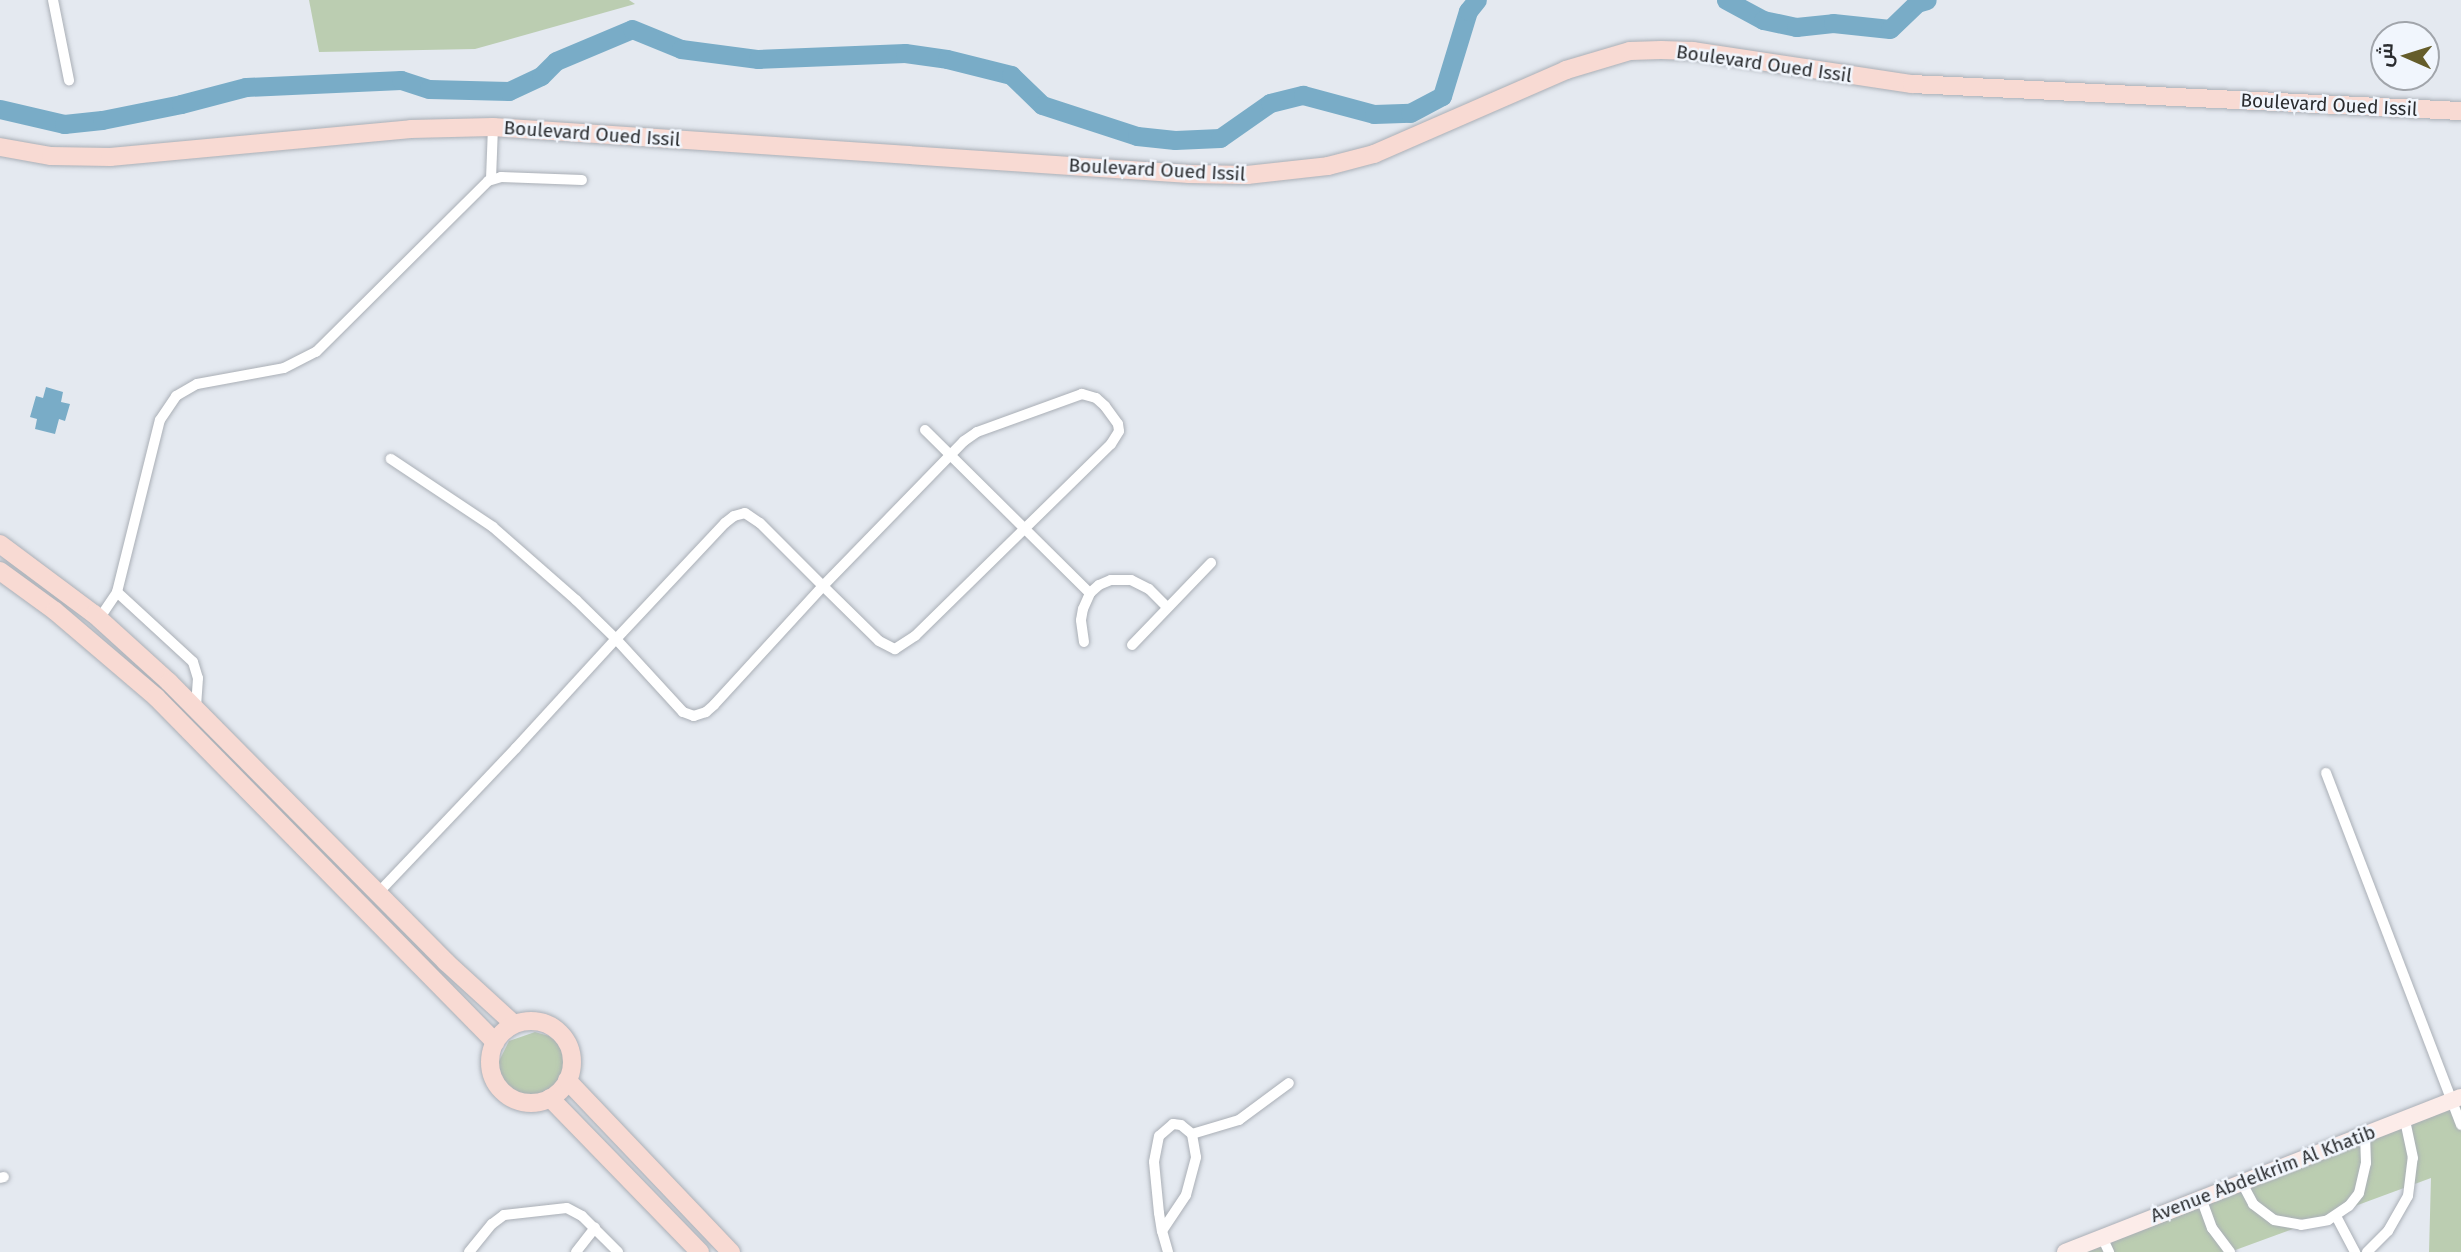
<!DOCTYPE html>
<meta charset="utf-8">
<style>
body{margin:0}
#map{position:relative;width:2461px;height:1252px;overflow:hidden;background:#e4e9f0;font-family:"Fira Sans",Cairo,sans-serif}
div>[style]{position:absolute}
.green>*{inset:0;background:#bbcdb1}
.water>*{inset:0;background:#79acc7}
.river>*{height:19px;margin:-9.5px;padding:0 9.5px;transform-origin:9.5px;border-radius:9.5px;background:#79acc7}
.roads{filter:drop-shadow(0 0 2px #aaafb6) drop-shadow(0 0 2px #aaafb6)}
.street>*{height:10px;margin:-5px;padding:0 5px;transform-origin:5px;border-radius:5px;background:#fff}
.secondary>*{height:16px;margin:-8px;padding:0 8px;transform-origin:8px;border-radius:8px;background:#fcece9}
.primary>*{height:18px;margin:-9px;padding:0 9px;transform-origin:9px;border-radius:9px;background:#f8dad3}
.primary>.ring{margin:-9px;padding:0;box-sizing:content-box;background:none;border:18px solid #f8dad3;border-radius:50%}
span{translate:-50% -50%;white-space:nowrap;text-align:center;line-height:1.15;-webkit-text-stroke:5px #f1f6fd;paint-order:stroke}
.street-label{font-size:19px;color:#2a2c2f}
.north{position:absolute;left:2370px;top:21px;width:70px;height:70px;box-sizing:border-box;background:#f1f6fd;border:2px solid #a1a5ab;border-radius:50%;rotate:273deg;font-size:19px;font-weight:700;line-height:28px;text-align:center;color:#2a2c2f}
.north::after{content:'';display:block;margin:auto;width:24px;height:32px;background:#655d2a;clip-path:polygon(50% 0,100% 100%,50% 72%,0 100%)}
</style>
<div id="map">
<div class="green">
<div style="clip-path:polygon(309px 0,629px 0,635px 4px,475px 49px,319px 52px)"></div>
<div style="clip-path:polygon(535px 1032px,549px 1036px,559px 1044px,566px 1059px,563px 1076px,554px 1091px,522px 1097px,507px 1086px,499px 1073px,499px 1061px,509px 1041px)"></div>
<div style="clip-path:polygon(2461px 1095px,2461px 1252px,2429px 1252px,2431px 1178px,2230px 1252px,2081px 1252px)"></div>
</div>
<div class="water">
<div style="clip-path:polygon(46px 387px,63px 392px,61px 402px,70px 404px,65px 421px,59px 419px,55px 434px,35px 429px,37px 419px,30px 417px,36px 396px,43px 398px)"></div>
</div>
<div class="river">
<div style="left:1726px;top:0;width:42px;rotate:28.4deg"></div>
<div style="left:1763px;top:20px;width:34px;rotate:12deg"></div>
<div style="left:1796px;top:27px;width:37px;rotate:-6deg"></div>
<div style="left:1833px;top:23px;width:57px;rotate:6deg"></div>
<div style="left:1890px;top:29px;width:37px;rotate:-44deg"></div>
<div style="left:1917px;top:3px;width:10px;rotate:-17deg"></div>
<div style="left:0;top:109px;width:66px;rotate:13.2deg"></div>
<div style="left:64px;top:124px;width:38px;rotate:-6deg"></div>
<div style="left:102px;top:120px;width:81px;rotate:-11.4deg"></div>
<div style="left:181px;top:104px;width:67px;rotate:-14.7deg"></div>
<div style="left:246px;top:87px;width:155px;rotate:-2.6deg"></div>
<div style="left:401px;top:80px;width:29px;rotate:18deg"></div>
<div style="left:429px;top:89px;width:80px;rotate:1.4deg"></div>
<div style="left:509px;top:91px;width:35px;rotate:-25deg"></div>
<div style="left:541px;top:76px;width:21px;rotate:-45deg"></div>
<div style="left:556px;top:61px;width:82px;rotate:-22.8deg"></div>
<div style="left:632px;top:29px;width:53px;rotate:22.2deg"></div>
<div style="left:681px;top:49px;width:78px;rotate:7.4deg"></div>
<div style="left:758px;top:59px;width:147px;rotate:-2.3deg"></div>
<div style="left:905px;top:53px;width:42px;rotate:8.1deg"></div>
<div style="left:947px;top:59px;width:66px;rotate:14deg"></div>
<div style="left:1011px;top:75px;width:43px;rotate:44.1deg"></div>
<div style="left:1042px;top:105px;width:100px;rotate:18.1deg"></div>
<div style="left:1137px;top:136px;width:38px;rotate:6deg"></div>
<div style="left:1175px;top:140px;width:45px;rotate:-2.5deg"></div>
<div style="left:1220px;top:138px;width:61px;rotate:-35deg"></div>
<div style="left:1270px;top:103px;width:34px;rotate:-14deg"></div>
<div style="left:1303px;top:95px;width:73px;rotate:15deg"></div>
<div style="left:1374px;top:114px;width:36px;rotate:-2deg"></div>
<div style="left:1410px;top:113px;width:36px;rotate:-28deg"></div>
<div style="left:1442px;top:96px;width:89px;rotate:-73deg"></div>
<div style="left:1468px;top:11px;width:14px;rotate:-51deg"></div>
</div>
<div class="roads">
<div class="street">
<div style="left:53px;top:0;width:82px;rotate:78.7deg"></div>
<div style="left:491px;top:179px;width:52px;rotate:-87.8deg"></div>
<div style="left:925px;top:430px;width:232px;rotate:44.7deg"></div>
<div style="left:117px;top:592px;width:103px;rotate:42.6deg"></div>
<div style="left:193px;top:662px;width:17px;rotate:73deg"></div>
<div style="left:198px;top:678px;width:30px;rotate:94deg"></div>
<div style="left:99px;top:619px;width:32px;rotate:-56deg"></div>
<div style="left:117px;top:592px;width:177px;rotate:-76deg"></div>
<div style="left:160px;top:420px;width:29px;rotate:-56deg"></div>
<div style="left:176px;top:396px;width:24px;rotate:-30deg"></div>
<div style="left:197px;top:384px;width:88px;rotate:-10.4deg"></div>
<div style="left:284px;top:368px;width:36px;rotate:-27deg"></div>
<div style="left:316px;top:352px;width:243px;rotate:-44.8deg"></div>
<div style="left:488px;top:181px;width:14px;rotate:-17deg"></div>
<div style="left:501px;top:177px;width:81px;rotate:2.1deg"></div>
<div style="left:1084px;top:642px;width:22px;rotate:-98deg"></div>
<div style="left:1081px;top:620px;width:11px;rotate:-80deg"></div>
<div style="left:1083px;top:609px;width:17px;rotate:-66deg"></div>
<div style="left:1090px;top:593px;width:12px;rotate:-42deg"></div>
<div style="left:1099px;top:585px;width:13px;rotate:-23deg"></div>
<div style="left:1111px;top:580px;width:20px"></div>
<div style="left:1131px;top:580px;width:20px;rotate:27deg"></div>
<div style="left:1149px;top:589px;width:25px;rotate:45deg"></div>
<div style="left:1132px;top:645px;width:114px;rotate:-46.1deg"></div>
<div style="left:2326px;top:773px;width:377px;rotate:69deg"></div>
<div style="left:378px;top:893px;width:200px;rotate:-46.4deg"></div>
<div style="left:516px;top:748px;width:148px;rotate:-47.5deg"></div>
<div style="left:616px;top:639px;width:159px;rotate:-46.8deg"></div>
<div style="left:725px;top:523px;width:11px;rotate:-38deg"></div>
<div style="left:734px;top:516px;width:11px;rotate:-15deg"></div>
<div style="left:745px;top:513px;width:18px;rotate:34deg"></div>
<div style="left:760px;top:523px;width:89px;rotate:45deg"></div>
<div style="left:823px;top:586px;width:78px;rotate:44.5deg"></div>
<div style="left:879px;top:641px;width:18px;rotate:27deg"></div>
<div style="left:895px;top:649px;width:24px;rotate:-33deg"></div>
<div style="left:915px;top:636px;width:274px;rotate:-44.4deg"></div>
<div style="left:1111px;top:444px;width:15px;rotate:-58deg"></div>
<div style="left:1119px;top:431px;width:7px;rotate:-98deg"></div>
<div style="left:1118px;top:424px;width:22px;rotate:-126deg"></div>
<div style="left:1105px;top:406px;width:12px;rotate:-138deg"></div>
<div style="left:1096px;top:398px;width:15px;rotate:-164deg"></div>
<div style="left:1082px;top:394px;width:112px;rotate:160.1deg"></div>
<div style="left:977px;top:432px;width:16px;rotate:145deg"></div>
<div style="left:964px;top:441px;width:202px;rotate:134.2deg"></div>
<div style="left:823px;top:586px;width:161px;rotate:132.5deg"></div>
<div style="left:714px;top:705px;width:11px;rotate:139deg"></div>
<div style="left:706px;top:712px;width:13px;rotate:162deg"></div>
<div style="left:694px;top:716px;width:12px;rotate:-160deg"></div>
<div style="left:683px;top:712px;width:99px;rotate:-132.5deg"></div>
<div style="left:616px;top:639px;width:56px;rotate:-135.7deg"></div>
<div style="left:576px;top:600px;width:111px;rotate:-138.7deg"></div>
<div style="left:493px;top:527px;width:123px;rotate:-146.3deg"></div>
<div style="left:1192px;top:1134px;width:49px;rotate:-16.6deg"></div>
<div style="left:1239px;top:1120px;width:62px;rotate:-36.5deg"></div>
<div style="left:0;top:1178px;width:4px;rotate:-14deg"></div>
<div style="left:2242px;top:1183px;width:24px;rotate:62deg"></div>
<div style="left:2253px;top:1204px;width:26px;rotate:37deg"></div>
<div style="left:2274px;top:1220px;width:27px;rotate:10deg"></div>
<div style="left:2301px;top:1225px;width:27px;rotate:-10deg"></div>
<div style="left:2328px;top:1220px;width:25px;rotate:-34deg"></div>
<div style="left:2349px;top:1206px;width:16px;rotate:-52deg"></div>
<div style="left:2359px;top:1193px;width:31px;rotate:-77deg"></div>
<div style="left:2366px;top:1163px;width:29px;rotate:-92deg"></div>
<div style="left:2201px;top:1198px;width:32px;rotate:70deg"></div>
<div style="left:2212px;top:1228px;width:30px;rotate:53deg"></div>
<div style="left:2336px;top:1216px;width:41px;rotate:62.2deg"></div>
<div style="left:1162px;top:1231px;width:43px;rotate:-56.3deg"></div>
<div style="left:1186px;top:1195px;width:39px;rotate:-75deg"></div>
<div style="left:1196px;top:1157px;width:23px;rotate:-100deg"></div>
<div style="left:1192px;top:1134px;width:14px;rotate:-141deg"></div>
<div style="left:1181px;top:1125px;width:8px;rotate:-173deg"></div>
<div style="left:1173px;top:1124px;width:18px;rotate:139deg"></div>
<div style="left:1159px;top:1136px;width:26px;rotate:101deg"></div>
<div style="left:1154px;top:1162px;width:51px;rotate:84.4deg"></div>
<div style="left:1159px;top:1213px;width:18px;rotate:81deg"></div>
<div style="left:1162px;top:1231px;width:22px;rotate:74deg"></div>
<div style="left:2102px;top:1237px;width:17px;rotate:65deg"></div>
<div style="left:469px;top:1252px;width:36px;rotate:-51deg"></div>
<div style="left:492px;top:1224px;width:15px;rotate:-37deg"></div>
<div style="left:504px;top:1215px;width:63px;rotate:-6.3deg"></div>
<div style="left:567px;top:1208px;width:17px;rotate:28deg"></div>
<div style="left:582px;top:1216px;width:51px;rotate:45deg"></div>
<div style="left:576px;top:1252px;width:31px;rotate:-52deg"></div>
<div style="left:2367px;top:1252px;width:30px;rotate:-45deg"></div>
<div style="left:2388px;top:1231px;width:40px;rotate:-60.3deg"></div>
<div style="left:2408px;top:1196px;width:38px;rotate:-83deg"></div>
<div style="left:2413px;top:1158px;width:40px;rotate:-102deg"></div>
</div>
<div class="secondary">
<div style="left:2065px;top:1252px;width:425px;rotate:-21.4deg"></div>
</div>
<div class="primary">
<div style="left:0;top:147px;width:52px;rotate:10deg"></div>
<div style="left:51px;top:156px;width:59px;rotate:1deg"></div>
<div style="left:110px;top:157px;width:302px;rotate:-5.3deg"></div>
<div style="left:411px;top:129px;width:82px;rotate:-1.4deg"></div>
<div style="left:493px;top:127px;width:698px;rotate:3.86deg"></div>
<div style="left:1189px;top:174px;width:58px;rotate:1deg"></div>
<div style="left:1247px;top:175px;width:81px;rotate:-6.3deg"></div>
<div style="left:1328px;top:166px;width:48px;rotate:-14.6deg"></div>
<div style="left:1374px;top:154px;width:210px;rotate:-23.6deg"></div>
<div style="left:1566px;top:70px;width:67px;rotate:-16.5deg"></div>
<div style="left:1630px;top:51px;width:31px;rotate:-2deg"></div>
<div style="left:1661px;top:50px;width:32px;rotate:2deg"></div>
<div style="left:1693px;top:51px;width:221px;rotate:8.6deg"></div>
<div style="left:1912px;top:84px;width:550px;rotate:2.82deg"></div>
<div style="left:0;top:544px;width:117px;rotate:36.7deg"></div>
<div style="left:94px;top:614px;width:101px;rotate:42.2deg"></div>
<div style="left:169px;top:682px;width:394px;rotate:45.3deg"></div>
<div style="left:446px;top:962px;width:92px;rotate:42.4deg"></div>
<div style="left:0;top:571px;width:68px;rotate:36deg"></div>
<div style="left:55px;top:611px;width:133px;rotate:40.4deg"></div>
<div style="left:156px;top:697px;width:484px;rotate:45.5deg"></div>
<div class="ring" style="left:490px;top:1021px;width:64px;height:64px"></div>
<div style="left:567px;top:1080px;width:238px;rotate:46.4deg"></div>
<div style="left:550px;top:1098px;width:215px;rotate:45.8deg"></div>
</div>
</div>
<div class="street-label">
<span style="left:1764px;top:64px;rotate:8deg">Boulevard Oued Issil</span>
<span style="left:2329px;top:105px;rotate:3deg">Boulevard Oued Issil</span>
<span style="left:592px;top:134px;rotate:4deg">Boulevard Oued Issil</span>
<span style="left:1157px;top:170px;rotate:3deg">Boulevard Oued Issil</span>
<span style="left:2263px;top:1174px;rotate:-21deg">Avenue Abdelkrim Al Khatib</span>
</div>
<div class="north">ش</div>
</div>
